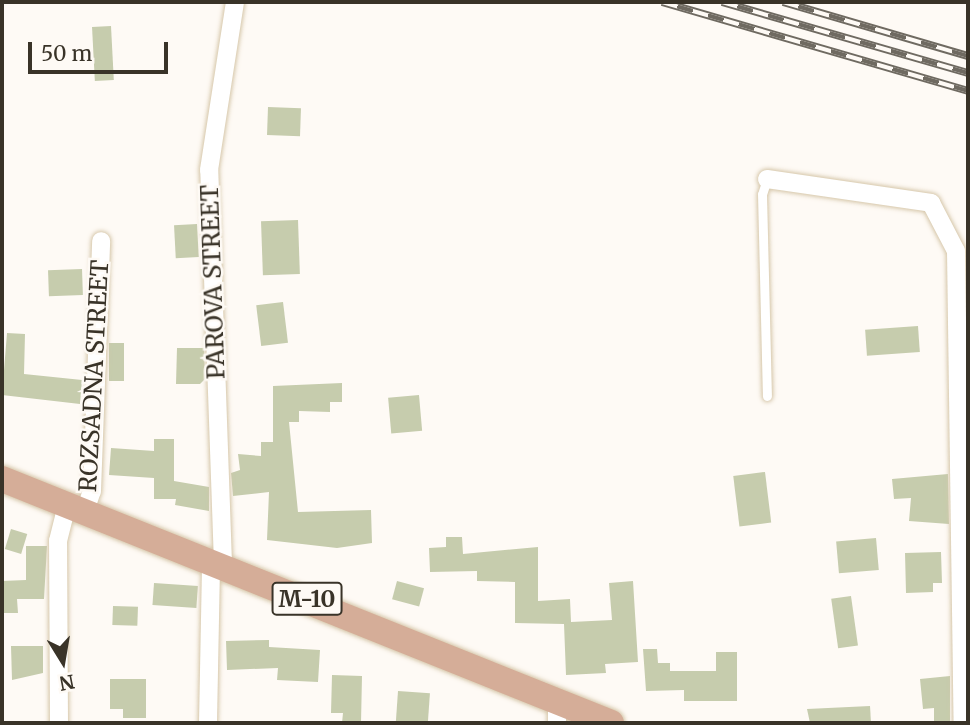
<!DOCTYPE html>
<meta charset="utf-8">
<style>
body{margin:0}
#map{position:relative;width:970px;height:725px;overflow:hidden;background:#fefaf5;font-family:Merriweather,serif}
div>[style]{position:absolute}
.building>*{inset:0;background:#c6ccad;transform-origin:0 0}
.roads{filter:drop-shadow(0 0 2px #d6c7aa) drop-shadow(0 0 2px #d6c7aa)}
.service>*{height:9px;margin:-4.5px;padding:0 4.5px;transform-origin:4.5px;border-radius:4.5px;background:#fff}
.minor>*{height:18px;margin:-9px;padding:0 9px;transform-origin:9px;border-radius:9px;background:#fff}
.primary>*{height:26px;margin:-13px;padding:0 13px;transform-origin:13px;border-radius:13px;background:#d5ad98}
.rail>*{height:8px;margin-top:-4px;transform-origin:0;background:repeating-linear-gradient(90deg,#fefaf5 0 16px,#6f6a61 0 32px);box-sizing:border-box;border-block:2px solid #6f6a61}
span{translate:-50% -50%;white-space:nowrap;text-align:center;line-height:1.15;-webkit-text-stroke:5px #fefaf5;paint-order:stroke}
.shield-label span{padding:2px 5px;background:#fefaf5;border:2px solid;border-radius:5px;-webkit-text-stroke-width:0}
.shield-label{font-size:23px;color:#393328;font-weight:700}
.street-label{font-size:24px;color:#393328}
.frame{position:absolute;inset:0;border:4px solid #393328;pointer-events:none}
.north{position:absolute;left:28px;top:627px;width:70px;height:70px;-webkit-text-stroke:5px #fefaf5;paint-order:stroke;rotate:169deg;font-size:19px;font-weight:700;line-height:28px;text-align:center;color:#393328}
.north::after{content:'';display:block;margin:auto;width:24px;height:32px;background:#393328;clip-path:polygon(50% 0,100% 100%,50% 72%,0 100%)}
.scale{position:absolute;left:28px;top:42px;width:140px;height:32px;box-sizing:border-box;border:4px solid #393328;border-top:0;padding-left:9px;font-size:21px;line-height:24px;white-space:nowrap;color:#393328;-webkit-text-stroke:5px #fefaf5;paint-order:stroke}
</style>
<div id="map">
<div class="building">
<div style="left:111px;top:26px;width:54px;height:19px;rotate:87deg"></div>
<div style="left:268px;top:107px;width:33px;height:28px;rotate:2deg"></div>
<div style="left:298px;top:220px;width:54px;height:37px;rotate:88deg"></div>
<div style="left:197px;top:224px;width:33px;height:23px;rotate:87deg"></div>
<div style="left:82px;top:269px;width:26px;height:34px;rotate:88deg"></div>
<div style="left:283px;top:302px;width:41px;height:27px;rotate:83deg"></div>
<div style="left:918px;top:326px;width:26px;height:53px;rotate:86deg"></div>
<div style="clip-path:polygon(7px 333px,25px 334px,24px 374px,82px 380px,80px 404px,2px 395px)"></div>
<div style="left:109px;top:343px;width:15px;height:38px"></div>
<div style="clip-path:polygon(177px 348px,204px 348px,205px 379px,200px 384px,176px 384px)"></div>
<div style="clip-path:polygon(342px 383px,342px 402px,330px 402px,330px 412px,299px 411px,299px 422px,289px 422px,298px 512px,371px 510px,372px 543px,337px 548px,267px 540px,269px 492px,233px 496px,231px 473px,240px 470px,238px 454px,261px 456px,261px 442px,273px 442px,273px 386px)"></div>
<div style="left:419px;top:395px;width:36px;height:31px;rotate:85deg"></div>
<div style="clip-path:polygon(154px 439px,174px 439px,174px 481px,209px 487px,209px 511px,175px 505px,176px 499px,154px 499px,154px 478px,109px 475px,111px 448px,154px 451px)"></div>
<div style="left:765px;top:472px;width:51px;height:32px;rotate:83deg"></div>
<div style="clip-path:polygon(948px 474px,949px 524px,909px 521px,911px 498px,894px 499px,892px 479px)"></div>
<div style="left:11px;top:529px;width:17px;height:21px;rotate:17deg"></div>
<div style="clip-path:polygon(446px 537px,462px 537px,463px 554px,538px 547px,538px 601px,570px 599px,571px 622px,612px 620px,609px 583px,633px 581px,638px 662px,605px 664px,606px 673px,566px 675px,564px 624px,515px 623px,515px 582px,477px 581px,477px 571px,430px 572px,429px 548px,446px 547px)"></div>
<div style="left:876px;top:538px;width:32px;height:40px;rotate:85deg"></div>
<div style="clip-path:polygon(26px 546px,47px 546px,44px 599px,17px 599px,18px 613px,2px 613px,2px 581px,26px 580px)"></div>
<div style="clip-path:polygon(941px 552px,942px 583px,933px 583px,933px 592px,906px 593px,905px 553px)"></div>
<div style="left:397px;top:581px;width:28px;height:19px;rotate:15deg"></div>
<div style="left:154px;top:583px;width:44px;height:22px;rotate:4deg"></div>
<div style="left:851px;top:596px;width:50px;height:20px;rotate:82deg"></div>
<div style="left:113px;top:606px;width:25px;height:19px;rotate:2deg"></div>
<div style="clip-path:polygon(269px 640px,269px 647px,320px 650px,318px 682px,277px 680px,278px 668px,227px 670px,226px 641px)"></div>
<div style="clip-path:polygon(11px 646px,43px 646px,43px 673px,12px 680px)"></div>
<div style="clip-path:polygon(643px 649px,657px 649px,658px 663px,670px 663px,670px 671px,716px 671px,716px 652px,737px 652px,737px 701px,684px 701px,684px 690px,646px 691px)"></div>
<div style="clip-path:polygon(332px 675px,362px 676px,361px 723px,342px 723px,343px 713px,331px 713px)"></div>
<div style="clip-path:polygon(950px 676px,950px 723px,934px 723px,934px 708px,923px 709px,920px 679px)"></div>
<div style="clip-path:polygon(110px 679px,146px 679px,146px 718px,123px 718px,123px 709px,110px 709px)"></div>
<div style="left:398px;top:691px;width:32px;height:32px;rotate:4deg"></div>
<div style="clip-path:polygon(870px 706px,871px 723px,810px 723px,807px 709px)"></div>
</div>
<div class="roads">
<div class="service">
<div style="left:767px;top:179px;width:16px;rotate:108deg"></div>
<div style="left:762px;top:194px;width:202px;rotate:88.6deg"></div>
</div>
<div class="minor">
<div style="left:767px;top:179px;width:166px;rotate:8.3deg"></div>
<div style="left:931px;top:203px;width:54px;rotate:62.5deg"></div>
<div style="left:956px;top:251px;width:472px;rotate:89.2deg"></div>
<div style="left:85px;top:511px;width:21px;rotate:-71deg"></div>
<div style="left:92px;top:491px;width:250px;rotate:-87.9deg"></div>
<div style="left:223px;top:564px;width:394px;rotate:-92deg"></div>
<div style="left:209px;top:170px;width:170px;rotate:-81.2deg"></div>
<div style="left:59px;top:723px;width:182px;rotate:-90.3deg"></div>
<div style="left:58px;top:541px;width:38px;rotate:-76deg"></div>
<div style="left:208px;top:723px;width:163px;rotate:-88.9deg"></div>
<div style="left:557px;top:723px;width:23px;rotate:-90deg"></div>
</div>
<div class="primary">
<div style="left:2px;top:479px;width:656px;rotate:21.83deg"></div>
</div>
</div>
<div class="rail">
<div style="left:662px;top:2px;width:319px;rotate:16.2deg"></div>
<div style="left:722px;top:2px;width:256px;rotate:16.1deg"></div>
<div style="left:783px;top:2px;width:193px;rotate:16.3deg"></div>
</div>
<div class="shield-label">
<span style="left:307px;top:599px">М-10</span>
</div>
<div class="street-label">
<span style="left:213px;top:282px;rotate:-92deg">PAROVA STREET</span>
<span style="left:94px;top:376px;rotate:-87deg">ROZSADNA STREET</span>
</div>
<div class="frame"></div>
<div class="north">N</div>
<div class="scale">50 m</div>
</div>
